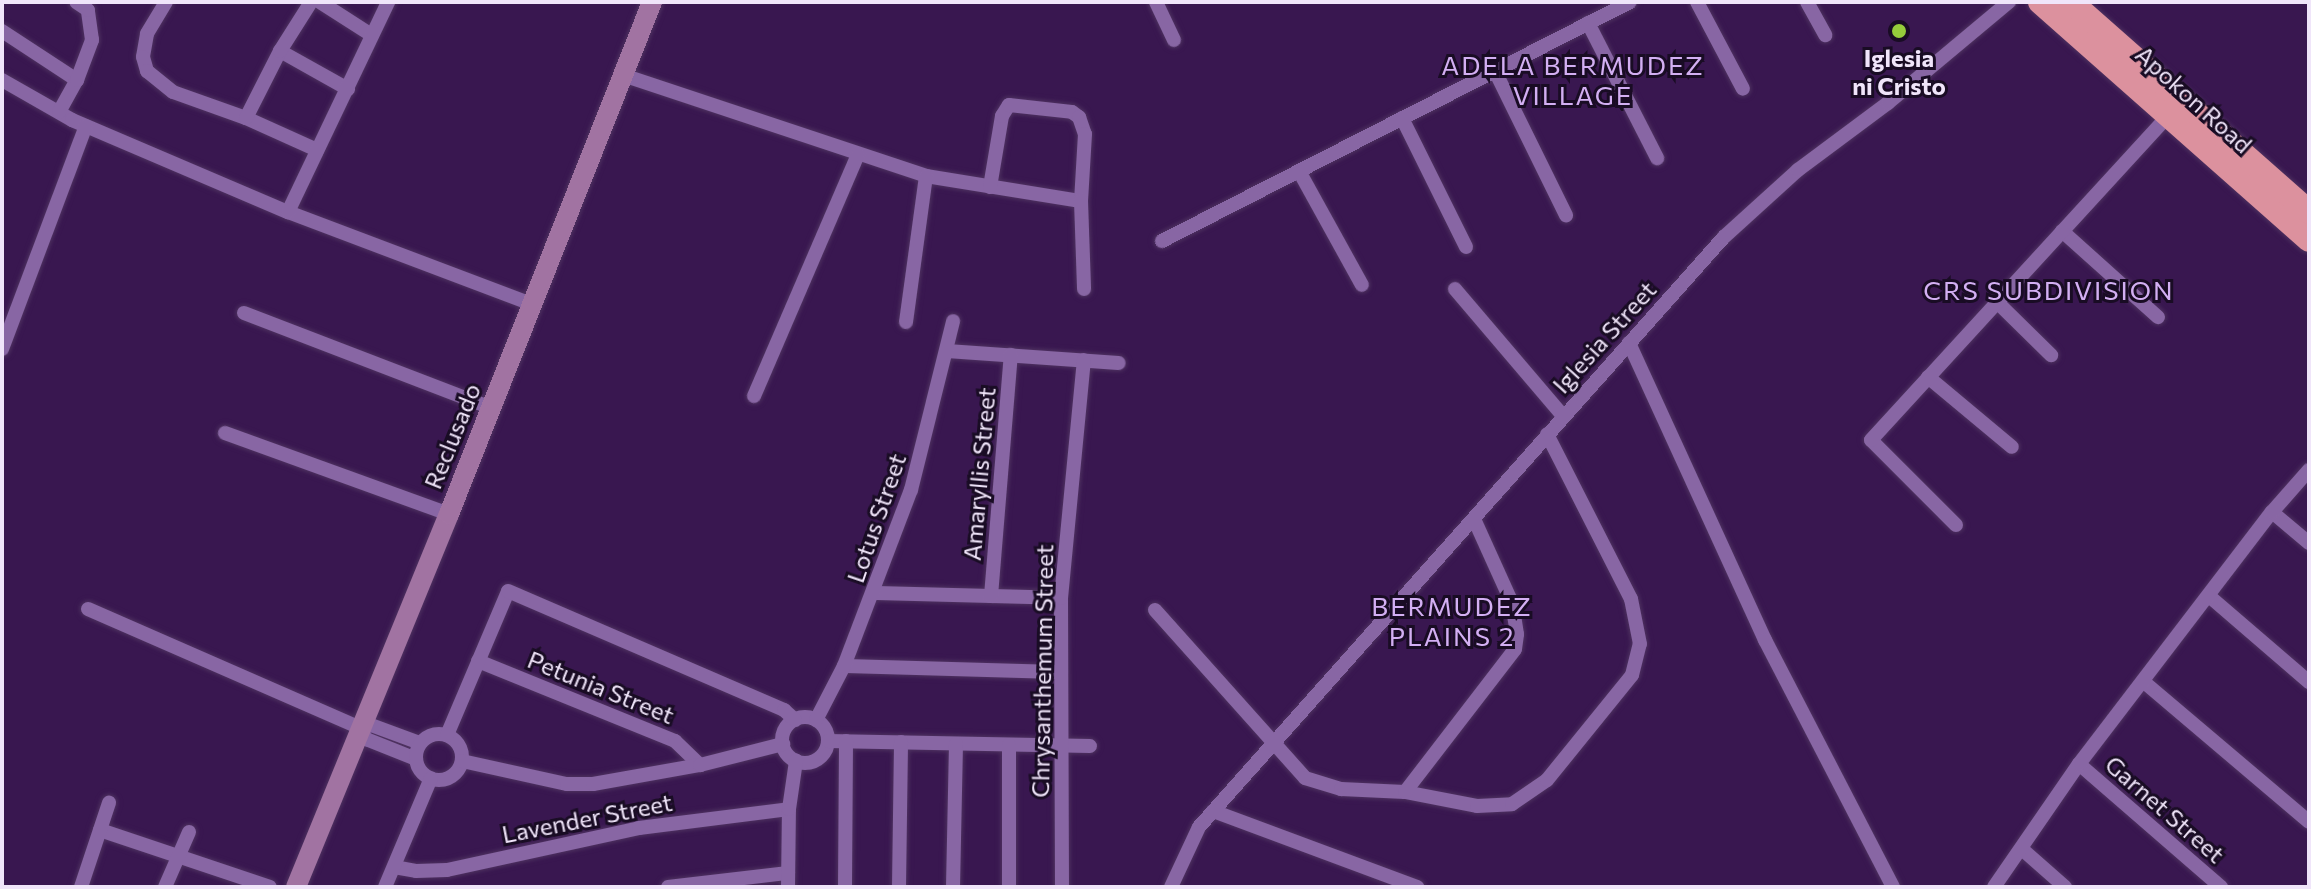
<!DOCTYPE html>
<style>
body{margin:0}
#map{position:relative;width:2311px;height:889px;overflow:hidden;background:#391750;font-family:Commissioner,sans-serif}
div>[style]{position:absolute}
.roads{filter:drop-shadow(0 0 2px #4e3260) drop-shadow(0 0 2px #4e3260)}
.street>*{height:14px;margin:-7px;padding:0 7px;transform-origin:7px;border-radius:7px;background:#8866a4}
.street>.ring{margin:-7px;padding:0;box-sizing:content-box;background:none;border:14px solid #8866a4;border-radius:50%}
.secondary>*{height:20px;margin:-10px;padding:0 10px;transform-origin:10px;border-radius:10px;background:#a173a2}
.highway>*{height:24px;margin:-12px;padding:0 12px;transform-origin:12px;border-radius:12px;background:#dc919e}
.dots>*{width:22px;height:22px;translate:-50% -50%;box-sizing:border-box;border:4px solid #190c24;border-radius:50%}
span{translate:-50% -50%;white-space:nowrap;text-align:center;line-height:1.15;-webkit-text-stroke:6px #190c24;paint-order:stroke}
.poi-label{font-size:24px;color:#f0e5fa;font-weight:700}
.street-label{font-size:24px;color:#f0e5fa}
.neighbourhood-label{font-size:26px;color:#d3aff3;letter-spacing:2px}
.frame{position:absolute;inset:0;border:4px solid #f0e5fa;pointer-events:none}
</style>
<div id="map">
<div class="roads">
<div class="street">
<div style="left:166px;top:2px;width:37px;rotate:121deg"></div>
<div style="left:147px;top:34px;width:23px;rotate:100deg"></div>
<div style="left:143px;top:57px;width:15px;rotate:74deg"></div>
<div style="left:147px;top:71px;width:33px;rotate:39deg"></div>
<div style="left:173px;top:92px;width:77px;rotate:19.6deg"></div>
<div style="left:246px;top:118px;width:78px;rotate:24.3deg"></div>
<div style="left:320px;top:2px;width:59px;rotate:32.6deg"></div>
<div style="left:1156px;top:2px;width:42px;rotate:64.7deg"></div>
<div style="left:1697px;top:2px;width:98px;rotate:62.1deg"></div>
<div style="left:1807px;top:2px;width:38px;rotate:61deg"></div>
<div style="left:1588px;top:23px;width:152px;rotate:62.9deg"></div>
<div style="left:2px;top:31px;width:90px;rotate:33.2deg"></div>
<div style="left:280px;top:51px;width:78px;rotate:29.2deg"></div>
<div style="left:1495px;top:71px;width:161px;rotate:63.8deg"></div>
<div style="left:623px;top:75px;width:319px;rotate:18.4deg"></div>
<div style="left:926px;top:176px;width:157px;rotate:9.2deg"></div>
<div style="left:2px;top:80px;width:81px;rotate:29.7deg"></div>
<div style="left:72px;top:120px;width:235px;rotate:23.1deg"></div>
<div style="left:288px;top:212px;width:261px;rotate:20.7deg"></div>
<div style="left:59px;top:112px;width:37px;rotate:-61deg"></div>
<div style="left:77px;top:80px;width:43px;rotate:-69.4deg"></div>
<div style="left:92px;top:40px;width:30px;rotate:-98deg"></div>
<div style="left:88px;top:10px;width:14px;rotate:-146deg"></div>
<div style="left:246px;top:118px;width:75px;rotate:-63.1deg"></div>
<div style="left:280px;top:51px;width:58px;rotate:-57.7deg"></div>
<div style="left:1402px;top:118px;width:144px;rotate:63.6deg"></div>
<div style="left:1299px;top:171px;width:130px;rotate:61.1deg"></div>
<div style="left:990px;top:187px;width:72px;rotate:-80.4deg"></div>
<div style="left:1002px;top:116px;width:13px;rotate:-58deg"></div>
<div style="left:1009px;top:105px;width:63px;rotate:6.3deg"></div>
<div style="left:1072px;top:112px;width:9px;rotate:36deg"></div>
<div style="left:1079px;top:117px;width:18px;rotate:71deg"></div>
<div style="left:1085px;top:134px;width:67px;rotate:93.4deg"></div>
<div style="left:1081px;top:201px;width:88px;rotate:88deg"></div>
<div style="left:288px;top:212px;width:233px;rotate:-64.5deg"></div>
<div style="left:2062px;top:231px;width:129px;rotate:41.9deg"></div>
<div style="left:1162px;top:241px;width:525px;rotate:-27.05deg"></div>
<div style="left:1455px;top:289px;width:167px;rotate:49.6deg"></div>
<div style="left:1997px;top:302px;width:76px;rotate:44.5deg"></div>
<div style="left:244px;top:313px;width:265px;rotate:21deg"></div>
<div style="left:906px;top:322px;width:147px;rotate:-82.2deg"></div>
<div style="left:1629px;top:343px;width:327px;rotate:65.4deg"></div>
<div style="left:1765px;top:640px;width:278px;rotate:62.6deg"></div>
<div style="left:2px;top:349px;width:238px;rotate:-69.4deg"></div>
<div style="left:947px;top:351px;width:172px;rotate:4deg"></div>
<div style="left:1928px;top:377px;width:109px;rotate:39.8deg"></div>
<div style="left:754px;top:396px;width:263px;rotate:-66.7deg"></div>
<div style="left:225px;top:433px;width:238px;rotate:19.9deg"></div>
<div style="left:2272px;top:512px;width:48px;rotate:40deg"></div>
<div style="left:1956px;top:525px;width:120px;rotate:-135deg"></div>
<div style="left:1871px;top:440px;width:446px;rotate:-47.5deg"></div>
<div style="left:874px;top:593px;width:187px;rotate:1.5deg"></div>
<div style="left:991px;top:596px;width:242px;rotate:-85.3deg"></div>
<div style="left:2209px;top:596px;width:132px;rotate:40.7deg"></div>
<div style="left:88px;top:609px;width:297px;rotate:23.6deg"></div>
<div style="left:360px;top:728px;width:13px;rotate:61deg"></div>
<div style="left:366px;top:739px;width:54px;rotate:21.8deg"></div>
<div style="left:1155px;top:610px;width:225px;rotate:48.2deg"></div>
<div style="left:1305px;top:778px;width:38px;rotate:17deg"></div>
<div style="left:1341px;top:789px;width:64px;rotate:2.7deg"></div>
<div style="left:1405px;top:792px;width:73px;rotate:11deg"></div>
<div style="left:1477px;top:806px;width:35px;rotate:-3deg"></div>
<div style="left:1512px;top:804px;width:42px;rotate:-34.4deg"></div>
<div style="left:1547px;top:780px;width:135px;rotate:-51deg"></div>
<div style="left:1632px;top:675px;width:32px;rotate:-76deg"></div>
<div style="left:1640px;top:644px;width:46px;rotate:-101.3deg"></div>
<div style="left:1631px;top:599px;width:185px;rotate:-117deg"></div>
<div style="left:478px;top:661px;width:213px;rotate:22.1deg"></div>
<div style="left:675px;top:741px;width:35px;rotate:44deg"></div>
<div style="left:844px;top:666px;width:215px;rotate:1.6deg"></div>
<div style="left:2144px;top:682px;width:216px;rotate:40.3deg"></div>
<div class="ring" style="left:782px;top:717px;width:32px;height:32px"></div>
<div style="left:816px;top:720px;width:61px;rotate:-62.6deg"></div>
<div style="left:844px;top:666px;width:188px;rotate:-69.2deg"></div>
<div style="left:911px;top:490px;width:174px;rotate:-76deg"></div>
<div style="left:360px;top:728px;width:11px;rotate:-15deg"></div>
<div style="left:371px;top:725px;width:52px;rotate:20.2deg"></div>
<div class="ring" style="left:416px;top:734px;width:32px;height:32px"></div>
<div style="left:447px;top:735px;width:156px;rotate:-67deg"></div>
<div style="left:508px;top:591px;width:301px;rotate:23.3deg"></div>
<div style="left:784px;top:710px;width:15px;rotate:42deg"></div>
<div style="left:828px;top:741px;width:262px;rotate:1.1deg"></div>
<div style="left:462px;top:761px;width:107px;rotate:12.4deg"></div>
<div style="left:567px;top:784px;width:26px"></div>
<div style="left:593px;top:784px;width:109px;rotate:-10.1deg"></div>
<div style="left:700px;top:765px;width:86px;rotate:-14.2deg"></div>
<div style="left:2079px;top:764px;width:188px;rotate:40.9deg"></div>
<div style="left:1405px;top:792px;width:180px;rotate:-52.4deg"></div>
<div style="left:1515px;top:649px;width:15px;rotate:-82deg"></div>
<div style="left:1517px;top:634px;width:31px;rotate:-99deg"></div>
<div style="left:1512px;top:603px;width:92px;rotate:-114.3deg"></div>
<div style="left:1213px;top:811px;width:218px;rotate:20.4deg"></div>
<div style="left:100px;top:830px;width:179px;rotate:18.5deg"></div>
<div style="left:2023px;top:850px;width:56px;rotate:41.4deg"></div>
<div style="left:394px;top:867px;width:22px;rotate:10deg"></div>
<div style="left:416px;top:871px;width:31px;rotate:-2deg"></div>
<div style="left:447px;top:870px;width:197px;rotate:-12.3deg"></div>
<div style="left:639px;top:828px;width:151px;rotate:-7.2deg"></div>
<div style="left:81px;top:887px;width:89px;rotate:-71.6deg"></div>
<div style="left:165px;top:887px;width:60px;rotate:-66.4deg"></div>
<div style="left:385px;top:887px;width:118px;rotate:-67.1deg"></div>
<div style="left:668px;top:887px;width:121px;rotate:-6.7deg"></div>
<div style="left:788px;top:887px;width:78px;rotate:-89.3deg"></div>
<div style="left:789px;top:809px;width:49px;rotate:-81.7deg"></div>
<div style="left:845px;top:887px;width:146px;rotate:-89.6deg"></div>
<div style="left:899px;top:887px;width:145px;rotate:-89.2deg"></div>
<div style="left:953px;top:887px;width:143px;rotate:-88.8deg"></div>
<div style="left:1009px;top:887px;width:142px;rotate:-90deg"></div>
<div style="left:1062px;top:887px;width:289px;rotate:-90.2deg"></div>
<div style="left:1061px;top:598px;width:239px;rotate:-84.5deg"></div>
<div style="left:1171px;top:887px;width:66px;rotate:-65deg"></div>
<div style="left:1199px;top:827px;width:790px;rotate:-48.34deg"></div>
<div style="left:1724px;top:237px;width:100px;rotate:-42.2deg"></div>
<div style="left:1798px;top:170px;width:112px;rotate:-36.7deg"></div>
<div style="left:1888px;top:103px;width:158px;rotate:-39.9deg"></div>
<div style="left:1994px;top:887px;width:150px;rotate:-55.4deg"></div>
<div style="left:2079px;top:764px;width:317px;rotate:-52.6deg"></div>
<div style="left:2272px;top:512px;width:56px;rotate:-48.6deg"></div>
</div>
<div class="secondary">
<div style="left:296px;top:887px;width:403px;rotate:-67.7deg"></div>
<div style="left:449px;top:514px;width:551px;rotate:-68.37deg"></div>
</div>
<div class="highway">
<div style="left:2040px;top:2px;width:359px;rotate:41.5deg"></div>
<div style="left:2071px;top:2px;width:317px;rotate:41.4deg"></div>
</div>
</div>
<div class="dots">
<div style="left:1899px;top:31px;background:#95cc3b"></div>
</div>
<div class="poi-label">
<span style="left:1899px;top:72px">Iglesia<br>ni Cristo</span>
</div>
<div class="street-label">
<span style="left:2194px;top:99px;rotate:42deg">Apokon Road</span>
<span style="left:1604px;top:337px;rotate:-48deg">Iglesia Street</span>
<span style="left:452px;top:436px;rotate:-68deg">Reclusado</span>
<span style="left:979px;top:474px;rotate:-85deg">Amaryllis Street</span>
<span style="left:876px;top:518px;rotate:-71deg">Lotus Street</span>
<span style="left:1042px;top:671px;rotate:-89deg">Chrysanthemum Street</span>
<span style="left:601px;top:687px;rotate:22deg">Petunia Street</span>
<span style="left:2165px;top:809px;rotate:41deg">Garnet Street</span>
<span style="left:587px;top:818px;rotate:-11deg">Lavender Street</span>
</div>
<div class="neighbourhood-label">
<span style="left:1573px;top:80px">ADELA BERMUDEZ<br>VILLAGE</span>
<span style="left:2049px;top:290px">CRS SUBDIVISION</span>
<span style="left:1452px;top:621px">BERMUDEZ<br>PLAINS 2</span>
</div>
<div class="frame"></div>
</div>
